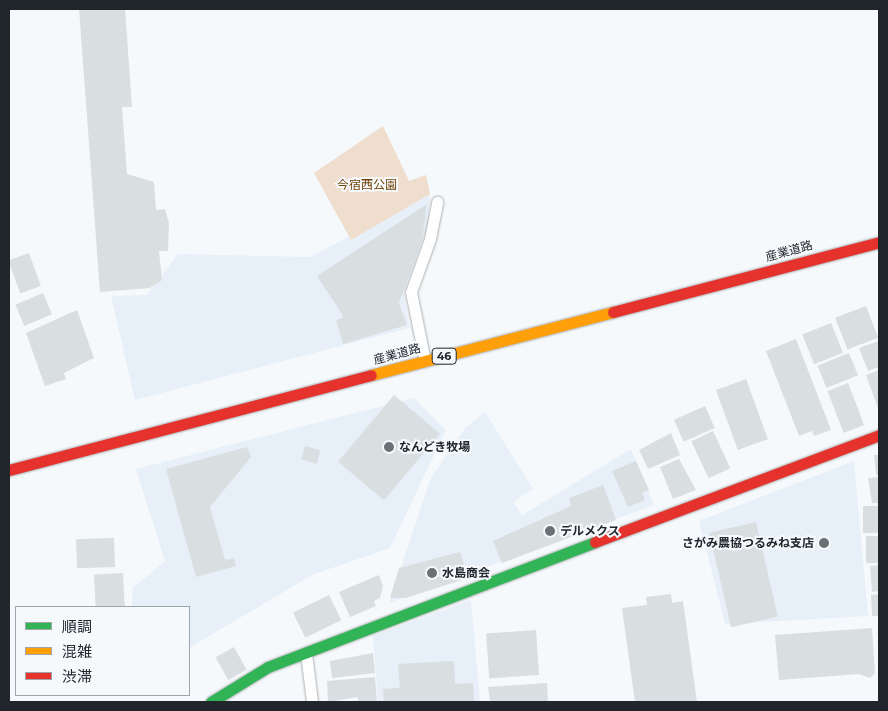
<!DOCTYPE html>
<meta charset="utf-8">
<style>
body{margin:0}
#map{position:relative;width:888px;height:711px;overflow:hidden;background:#f6f9fb;font-family:Montserrat,"Noto Sans JP",sans-serif}
div>[style]{position:absolute}
.built>*{inset:0;background:#e7f0f8}
.green>*{inset:0;background:#efddcd}
.building>*{inset:0;background:#d9dee1;transform-origin:0 0}
.roads{filter:drop-shadow(0 0 1px #abafb2) drop-shadow(0 0 1px #abafb2)}
.lane>*{height:11px;margin:-5.5px;padding:0 5.5px;transform-origin:5.5px;border-radius:5.5px;background:#fefefe}
.fast>*{height:11px;margin:-5.5px;padding:0 5.5px;transform-origin:5.5px;border-radius:5.5px;background:#30b455}
.slow>*{height:11px;margin:-5.5px;padding:0 5.5px;transform-origin:5.5px;border-radius:5.5px;background:#ff9f0a}
.jam>*{height:11px;margin:-5.5px;padding:0 5.5px;transform-origin:5.5px;border-radius:5.5px;background:#e5322d}
.dots>*{width:14px;height:14px;translate:-50% -50%;box-sizing:border-box;border:2px solid #f5f9fc;border-radius:50%}
span{translate:-50% -50%;white-space:nowrap;text-align:center;line-height:1.15;-webkit-text-stroke:4px #f5f9fc;paint-order:stroke}
.shield-label span{padding:1px 4px;background:#f5f9fc;border:1px solid;border-radius:4px;-webkit-text-stroke-width:0}
.shield-label{font-size:11px;color:#20262c;font-weight:700}
.park-label{font-size:12px;color:#734209}
.street-label{font-size:12px;color:#20262c}
.poi-label{font-size:12px;color:#20262c;font-weight:700}
.left{translate:0 -50%;text-align:left}
.right{translate:-100% -50%;text-align:right}
.frame{position:absolute;inset:0;border:10px solid #20262c;pointer-events:none}
.legend{position:absolute;left:15px;top:606px;width:175px;height:90px;box-sizing:border-box;background:#f5f9fc;border:1px solid #a0a5a9;margin:0;padding:6px 9px;list-style:none;font-size:15px;color:#20262c}
.legend li{display:flex;align-items:center;gap:10px;height:25px}
.legend b{width:25px;border:1px solid #a0a5a9}
</style>
<div id="map">
<div class="built">
<div style="clip-path:polygon(430px 194px,428px 226px,404px 293px,409px 328px,135px 400px,111px 296px,147px 295px,178px 254px,310px 257px)"></div>
<div style="clip-path:polygon(414px 398px,446px 430px,390px 548px,312px 575px,189px 648px,189px 607px,132px 607px,133px 588px,165px 561px,136px 469px)"></div>
<div style="clip-path:polygon(485px 412px,533px 489px,513px 502px,522px 515px,631px 449px,654px 505px,389px 603px,431px 478px,465px 428px)"></div>
<div style="clip-path:polygon(854px 461px,868px 616px,725px 624px,699px 521px)"></div>
<div style="clip-path:polygon(471px 600px,480px 702px,378px 702px,373px 636px)"></div>
</div>
<div class="green">
<div style="clip-path:polygon(383px 126px,409px 181px,426px 175px,430px 194px,351px 240px,314px 173px)"></div>
</div>
<div class="building">
<div style="clip-path:polygon(79px 9px,125px 9px,132px 107px,122px 107px,127px 174px,154px 182px,156px 210px,165px 209px,169px 223px,168px 251px,159px 251px,162px 280px,150px 288px,100px 292px)"></div>
<div style="clip-path:polygon(427px 204px,422px 241px,399px 303px,407px 325px,343px 344px,336px 320px,343px 318px,342px 314px,317px 276px)"></div>
<div style="left:29px;top:253px;width:35px;height:22px;rotate:70deg"></div>
<div style="left:43px;top:293px;width:23px;height:30px;rotate:67deg"></div>
<div style="left:866px;top:306px;width:34px;height:33px;rotate:69deg"></div>
<div style="clip-path:polygon(77px 310px,94px 358px,64px 373px,66px 379px,45px 386px,26px 333px)"></div>
<div style="left:831px;top:323px;width:32px;height:31px;rotate:68deg"></div>
<div style="clip-path:polygon(796px 339px,831px 430px,814px 436px,812px 431px,799px 436px,766px 351px)"></div>
<div style="clip-path:polygon(879px 341px,879px 367px,868px 371px,859px 348px)"></div>
<div style="left:849px;top:353px;width:24px;height:34px;rotate:68deg"></div>
<div style="clip-path:polygon(879px 370px,879px 411px,866px 375px)"></div>
<div style="left:746px;top:379px;width:64px;height:32px;rotate:70deg"></div>
<div style="left:848px;top:383px;width:45px;height:22px;rotate:69deg"></div>
<div style="left:394px;top:395px;width:60px;height:87px;rotate:40deg"></div>
<div style="left:705px;top:406px;width:24px;height:34px;rotate:66deg"></div>
<div style="left:713px;top:431px;width:41px;height:24px;rotate:65deg"></div>
<div style="clip-path:polygon(671px 433px,680px 455px,648px 469px,639px 450px)"></div>
<div style="left:305px;top:446px;width:16px;height:14px;rotate:15deg"></div>
<div style="clip-path:polygon(247px 447px,251px 457px,210px 507px,225px 560px,234px 558px,236px 566px,196px 577px,166px 469px)"></div>
<div style="clip-path:polygon(874px 455px,879px 455px,879px 475px,876px 475px)"></div>
<div style="clip-path:polygon(679px 459px,696px 490px,673px 499px,660px 467px)"></div>
<div style="clip-path:polygon(636px 461px,649px 490px,642px 493px,645px 500px,628px 507px,612px 471px)"></div>
<div style="clip-path:polygon(879px 477px,879px 503px,872px 503px,868px 478px)"></div>
<div style="clip-path:polygon(603px 485px,616px 520px,502px 563px,493px 541px,571px 506px,569px 498px)"></div>
<div style="left:879px;top:506px;width:27px;height:16px;rotate:90deg"></div>
<div style="left:756px;top:522px;width:97px;height:48px;rotate:77deg"></div>
<div style="left:879px;top:536px;width:27px;height:13px;rotate:90deg"></div>
<div style="left:114px;top:538px;width:29px;height:38px;rotate:88deg"></div>
<div style="clip-path:polygon(460px 552px,468px 578px,406px 598px,390px 598px,399px 568px)"></div>
<div style="clip-path:polygon(879px 565px,879px 591px,872px 592px,870px 566px)"></div>
<div style="left:123px;top:573px;width:34px;height:29px;rotate:87deg"></div>
<div style="clip-path:polygon(379px 575px,383px 586px,380px 598px,374px 601px,376px 606px,350px 617px,339px 592px)"></div>
<div style="clip-path:polygon(671px 594px,672px 603px,683px 601px,697px 702px,635px 702px,622px 608px,647px 605px,646px 597px)"></div>
<div style="clip-path:polygon(879px 594px,879px 616px,872px 616px,871px 595px)"></div>
<div style="left:329px;top:595px;width:28px;height:40px;rotate:64deg"></div>
<div style="clip-path:polygon(872px 628px,875px 673px,870px 678px,859px 674px,779px 680px,775px 635px)"></div>
<div style="left:536px;top:630px;width:45px;height:50px;rotate:86deg"></div>
<div style="left:234px;top:647px;width:26px;height:21px;rotate:61deg"></div>
<div style="clip-path:polygon(373px 653px,375px 673px,332px 678px,330px 661px)"></div>
<div style="clip-path:polygon(454px 661px,455px 684px,473px 683px,474px 702px,384px 702px,383px 689px,400px 688px,398px 664px)"></div>
<div style="clip-path:polygon(375px 677px,377px 702px,358px 702px,358px 697px,328px 702px,327px 681px)"></div>
<div style="clip-path:polygon(547px 683px,548px 702px,490px 702px,488px 687px)"></div>
</div>
<div class="roads">
<div class="lane">
<div style="left:425px;top:361px;width:70px;rotate:-101.5deg"></div>
<div style="left:411px;top:292px;width:56px;rotate:-70.3deg"></div>
<div style="left:430px;top:239px;width:38px;rotate:-79deg"></div>
<div style="left:306px;top:653px;width:49px;rotate:83deg"></div>
</div>
<div class="fast">
<div style="left:211px;top:702px;width:67px;rotate:-31.6deg"></div>
<div style="left:268px;top:667px;width:350px;rotate:-20.9deg"></div>
</div>
<div class="slow">
<div style="left:371px;top:375px;width:250px;rotate:-14.6deg"></div>
</div>
<div class="jam">
<div style="left:613px;top:312px;width:275px;rotate:-14.7deg"></div>
<div style="left:9px;top:470px;width:374px;rotate:-14.7deg"></div>
<div style="left:595px;top:542px;width:303px;rotate:-20.6deg"></div>
</div>
</div>
<div class="dots">
<div style="left:389px;top:447px;background:#6b7074"></div>
<div style="left:550px;top:531px;background:#6b7074"></div>
<div style="left:824px;top:543px;background:#6b7074"></div>
<div style="left:432px;top:573px;background:#6b7074"></div>
</div>
<div class="shield-label">
<span style="left:444px;top:356px">46</span>
</div>
<div class="park-label">
<span style="left:367px;top:185px">今宿西公園</span>
</div>
<div class="street-label">
<span style="left:789px;top:251px;rotate:-15deg">産業道路</span>
<span style="left:397px;top:354px;rotate:-15deg">産業道路</span>
</div>
<div class="poi-label">
<span class="left" style="left:399px;top:447px">なんどき牧場</span>
<span class="left" style="left:560px;top:531px">デルメクス</span>
<span class="right" style="left:814px;top:543px">さがみ農協つるみね支店</span>
<span class="left" style="left:442px;top:573px">水島商会</span>
</div>
<div class="frame"></div>
<ul class="legend">
<li><b style="height:6px;background:#30b455"></b>順調</li>
<li><b style="height:6px;background:#ff9f0a"></b>混雑</li>
<li><b style="height:6px;background:#e5322d"></b>渋滞</li>
</ul>
</div>
